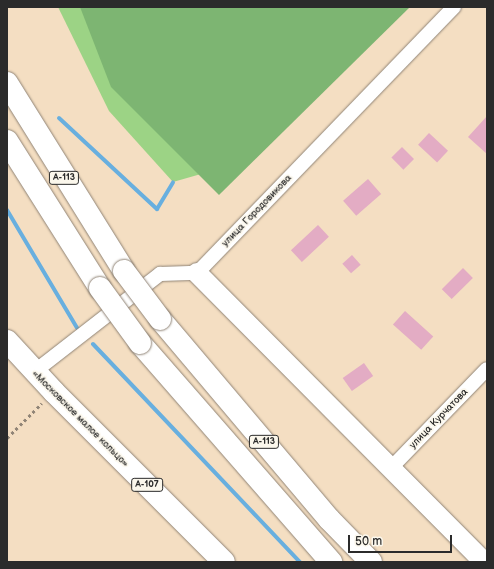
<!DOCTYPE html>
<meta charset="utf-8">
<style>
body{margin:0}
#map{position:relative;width:494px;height:569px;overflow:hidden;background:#f4dec2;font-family:"Balsamiq Sans",sans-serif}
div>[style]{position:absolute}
.green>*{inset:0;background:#9cd385}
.forest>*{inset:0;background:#7db572}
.stream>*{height:4px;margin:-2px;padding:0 2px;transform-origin:2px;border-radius:2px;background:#68afdf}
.building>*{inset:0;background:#e3acc4;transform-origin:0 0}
.path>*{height:2.5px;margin-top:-1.25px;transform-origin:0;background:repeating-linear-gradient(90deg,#908476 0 3px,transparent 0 6px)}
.roads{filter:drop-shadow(0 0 1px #908476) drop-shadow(0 0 1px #908476)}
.street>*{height:14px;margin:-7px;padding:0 7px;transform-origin:7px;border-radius:7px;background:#fff}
.secondary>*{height:20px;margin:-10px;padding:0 10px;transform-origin:10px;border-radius:10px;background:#fff}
.highway>*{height:22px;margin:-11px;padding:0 11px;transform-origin:11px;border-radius:11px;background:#fff}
.bridges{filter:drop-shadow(0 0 1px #908476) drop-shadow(0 0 1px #908476)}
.highway-bridge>*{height:22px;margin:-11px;padding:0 11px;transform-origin:11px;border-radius:11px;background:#fff}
span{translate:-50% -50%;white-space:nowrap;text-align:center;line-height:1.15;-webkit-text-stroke:3.5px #fbf7ec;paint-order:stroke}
.shield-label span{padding:1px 3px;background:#fbf7ec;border:1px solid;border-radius:3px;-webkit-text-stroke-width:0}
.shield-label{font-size:9px;color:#2b2b2b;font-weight:700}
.street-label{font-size:10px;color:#2b2b2b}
.frame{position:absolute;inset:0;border:8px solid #2b2b2b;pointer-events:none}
.scale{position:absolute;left:348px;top:535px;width:104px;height:18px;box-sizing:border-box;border:2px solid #2b2b2b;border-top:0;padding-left:5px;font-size:12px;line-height:14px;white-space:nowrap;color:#2b2b2b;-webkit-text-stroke:3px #fbf7ec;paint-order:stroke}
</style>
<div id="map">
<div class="green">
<div style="clip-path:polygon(58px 7px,150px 7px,222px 168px,173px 182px,109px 111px)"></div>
</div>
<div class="forest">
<div style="clip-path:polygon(80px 7px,410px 7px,219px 195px,111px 87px)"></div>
</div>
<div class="stream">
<div style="left:59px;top:118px;width:134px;rotate:42.9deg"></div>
<div style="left:157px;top:209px;width:31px;rotate:-59deg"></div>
<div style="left:7px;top:210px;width:137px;rotate:59.3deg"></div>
<div style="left:93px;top:344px;width:301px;rotate:46.5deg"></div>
</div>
<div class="building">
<div style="clip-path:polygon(487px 116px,487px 154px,468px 137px)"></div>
<div style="left:429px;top:133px;width:26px;height:16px;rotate:43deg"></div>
<div style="left:402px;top:147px;width:17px;height:15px;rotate:45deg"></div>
<div style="left:368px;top:179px;width:20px;height:33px;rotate:49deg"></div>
<div style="left:318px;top:225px;width:16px;height:37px;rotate:47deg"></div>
<div style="left:352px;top:255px;width:13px;height:13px;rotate:48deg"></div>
<div style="left:463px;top:268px;width:14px;height:30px;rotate:45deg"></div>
<div style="left:405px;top:311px;width:38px;height:18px;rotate:42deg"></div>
<div style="left:364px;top:363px;width:16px;height:26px;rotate:55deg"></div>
</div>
<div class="path">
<div style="left:7px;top:438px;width:49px;rotate:-45deg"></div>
</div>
<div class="roads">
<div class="street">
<div style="left:34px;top:372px;width:160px;rotate:-37.9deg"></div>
<div style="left:160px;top:274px;width:37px;rotate:-2deg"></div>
<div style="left:197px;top:273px;width:370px;rotate:-46deg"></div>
<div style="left:390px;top:469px;width:139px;rotate:-45.9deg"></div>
</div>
<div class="secondary">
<div style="left:197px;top:273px;width:407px;rotate:45.2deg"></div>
</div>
<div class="highway">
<div style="left:7px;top:83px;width:221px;rotate:58.1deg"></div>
<div style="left:7px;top:141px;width:174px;rotate:57.7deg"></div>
<div style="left:160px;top:319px;width:262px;rotate:49.8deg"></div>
<div style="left:329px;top:519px;width:60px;rotate:45.7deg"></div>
<div style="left:7px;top:341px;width:69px;rotate:47.3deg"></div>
<div style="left:54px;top:392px;width:240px;rotate:45deg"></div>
<div style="left:140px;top:343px;width:291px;rotate:48.9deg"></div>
</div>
</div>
<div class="bridges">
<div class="highway-bridge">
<div style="left:124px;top:271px;width:60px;rotate:53.1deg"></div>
<div style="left:100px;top:288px;width:68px;rotate:54deg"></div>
</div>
</div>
<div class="shield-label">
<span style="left:64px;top:178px">А-113</span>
<span style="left:264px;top:442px">А-113</span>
<span style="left:147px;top:485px">А-107</span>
</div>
<div class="street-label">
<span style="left:257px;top:211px;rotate:-46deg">улица Городовикова</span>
<span style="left:80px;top:419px;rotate:45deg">«Московское малое кольцо»</span>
<span style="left:439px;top:419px;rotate:-46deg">улица Курчатова</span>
</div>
<div class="frame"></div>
<div class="scale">50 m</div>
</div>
